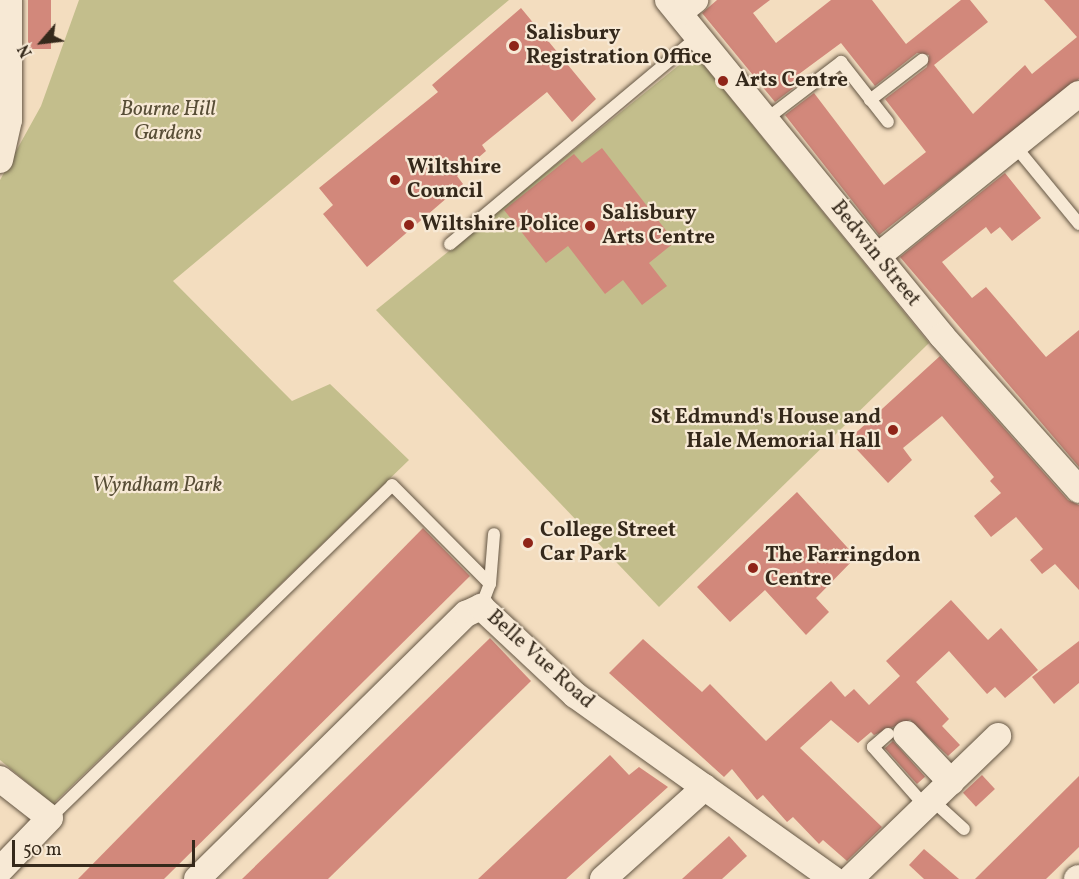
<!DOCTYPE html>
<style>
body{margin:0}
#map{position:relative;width:1079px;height:879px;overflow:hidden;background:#f3ddbf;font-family:Vollkorn,serif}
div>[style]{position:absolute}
.green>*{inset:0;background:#c3be8c}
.building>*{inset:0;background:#d2887b;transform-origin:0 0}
.roads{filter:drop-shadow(0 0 2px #645644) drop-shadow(0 0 2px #645644)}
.service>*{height:12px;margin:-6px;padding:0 6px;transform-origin:6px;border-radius:6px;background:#f7e9d5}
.minor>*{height:26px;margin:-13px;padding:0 13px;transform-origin:13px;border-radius:13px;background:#f7e9d5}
.dots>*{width:16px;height:16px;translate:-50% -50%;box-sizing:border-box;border:3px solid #f7e9d5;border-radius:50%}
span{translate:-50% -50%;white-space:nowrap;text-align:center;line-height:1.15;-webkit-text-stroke:4.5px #f7e9d5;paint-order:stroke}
.poi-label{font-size:21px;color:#35291b;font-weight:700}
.left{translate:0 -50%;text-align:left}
.right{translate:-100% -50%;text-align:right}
.park-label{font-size:21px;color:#584e37;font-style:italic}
.street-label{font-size:21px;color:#35291b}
.north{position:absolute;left:12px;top:12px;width:60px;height:60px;-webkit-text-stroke:4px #f7e9d5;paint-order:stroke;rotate:242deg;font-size:16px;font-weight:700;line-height:24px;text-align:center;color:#35291b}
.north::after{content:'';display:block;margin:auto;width:21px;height:27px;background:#35291b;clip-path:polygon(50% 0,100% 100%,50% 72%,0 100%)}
.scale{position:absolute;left:12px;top:840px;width:183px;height:27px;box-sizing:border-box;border:3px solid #35291b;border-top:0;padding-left:8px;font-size:18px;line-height:21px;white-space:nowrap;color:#35291b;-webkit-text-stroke:4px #f7e9d5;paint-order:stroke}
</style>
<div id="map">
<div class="green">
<div style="clip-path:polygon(79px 0,509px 0,173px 281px,292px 401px,330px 384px,409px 460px,53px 804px,0 760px,0 180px,41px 106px)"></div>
<div style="clip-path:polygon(694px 53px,929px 343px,659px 607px,376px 310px)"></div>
</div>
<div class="building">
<div style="left:28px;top:0;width:23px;height:49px"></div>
<div style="clip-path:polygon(717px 0,770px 0,753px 13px,776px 43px,831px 0,872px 0,906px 44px,961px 0,970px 0,988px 22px,934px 65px,973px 114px,1025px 65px,1032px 74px,1077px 37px,1044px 0,1079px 0,1079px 79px,879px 235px,785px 115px,814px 93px,884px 185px,926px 152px,885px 99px,927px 67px,929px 55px,917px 53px,875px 86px,841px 43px,799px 74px,804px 80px,775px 102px,702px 13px)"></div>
<div style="clip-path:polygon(521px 8px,596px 99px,572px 122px,547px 92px,482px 145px,486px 151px,457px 176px,463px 184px,367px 267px,323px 214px,333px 205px,319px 188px,438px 92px,432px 85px)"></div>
<div style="clip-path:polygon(602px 148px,675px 242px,649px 263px,667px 286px,642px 305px,623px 280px,605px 294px,568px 246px,546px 263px,504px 210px,574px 154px,582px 163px)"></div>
<div style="clip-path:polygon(1005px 173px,1041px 218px,1012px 241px,1000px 227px,991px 234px,986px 227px,942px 262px,972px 298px,986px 287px,1046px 357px,1079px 330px,1079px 467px,900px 257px)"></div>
<div style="clip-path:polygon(940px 356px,1068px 500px,1079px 505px,1079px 590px,1055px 564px,1042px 574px,1030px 560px,1043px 549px,1016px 517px,991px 537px,974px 516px,1001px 493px,990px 481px,994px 477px,942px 416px,903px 448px,912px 460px,888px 483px,848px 440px)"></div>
<div style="clip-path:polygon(797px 492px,856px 557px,816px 598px,829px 612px,806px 635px,765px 590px,730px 622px,697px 587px)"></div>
<div style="clip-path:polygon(423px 528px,470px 576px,164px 879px,78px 879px)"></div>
<div style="clip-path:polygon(951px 600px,988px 640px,1001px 628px,1038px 670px,1005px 698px,995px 687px,987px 694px,949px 651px,916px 682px,949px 719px,942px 726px,960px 745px,948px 756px,910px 720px,874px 735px,871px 732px,858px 743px,831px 720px,800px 748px,882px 827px,847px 861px,823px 840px,819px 844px,793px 817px,787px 822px,763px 795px,757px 800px,732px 769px,724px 777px,609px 673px,643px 639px,702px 692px,710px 684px,766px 741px,831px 681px,845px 697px,854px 689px,869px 705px,900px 676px,886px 661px)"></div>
<div style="clip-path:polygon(490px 638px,531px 681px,328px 879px,242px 879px)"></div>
<div style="clip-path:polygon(1079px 641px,1079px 683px,1054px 704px,1032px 677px)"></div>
<div style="left:893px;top:741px;width:48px;height:11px;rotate:48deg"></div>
<div style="clip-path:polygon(610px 755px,629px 775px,639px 767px,668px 787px,566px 879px,478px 879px)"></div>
<div style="left:982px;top:775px;width:19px;height:26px;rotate:47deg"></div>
<div style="clip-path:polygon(1079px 776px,1079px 847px,1046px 879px,975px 879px)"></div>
<div style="clip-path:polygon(729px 836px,747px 856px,722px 879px,682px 879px)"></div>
<div style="clip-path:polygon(924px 849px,959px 879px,924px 879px,909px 865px)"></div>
</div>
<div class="roads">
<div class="service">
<div style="left:870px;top:100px;width:66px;rotate:-37.6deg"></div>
<div style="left:765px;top:120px;width:96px;rotate:-37.3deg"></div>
<div style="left:841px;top:62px;width:76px;rotate:51.9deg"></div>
<div style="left:1015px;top:146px;width:101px;rotate:50.6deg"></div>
<div style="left:450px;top:244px;width:323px;rotate:-39.9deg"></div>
<div style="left:481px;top:607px;width:25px;rotate:-69deg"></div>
<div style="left:490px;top:584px;width:50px;rotate:-85.4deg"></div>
<div style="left:888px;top:734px;width:20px;rotate:139deg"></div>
<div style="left:873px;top:747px;width:79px;rotate:48.6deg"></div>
<div style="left:932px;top:800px;width:43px;rotate:42.2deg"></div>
<div style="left:50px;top:818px;width:477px;rotate:-44.2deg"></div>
<div style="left:392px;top:485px;width:139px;rotate:45.3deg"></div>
</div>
<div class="minor">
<div style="left:668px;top:0;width:434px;rotate:50.8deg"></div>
<div style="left:942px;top:336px;width:206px;rotate:48.3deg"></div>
<div style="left:679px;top:13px;width:21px;rotate:-39deg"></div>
<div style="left:0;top:160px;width:41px;rotate:-77.3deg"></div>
<div style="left:9px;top:120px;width:120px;rotate:-90deg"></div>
<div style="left:878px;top:256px;width:258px;rotate:-38.9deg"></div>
<div style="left:906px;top:734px;width:66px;rotate:46.8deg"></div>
<div style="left:0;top:779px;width:63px;rotate:38deg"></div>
<div style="left:50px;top:818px;width:72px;rotate:133.9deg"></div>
<div style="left:197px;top:879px;width:378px;rotate:-44.6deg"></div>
<div style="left:466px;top:614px;width:17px;rotate:-25deg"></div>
<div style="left:481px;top:607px;width:129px;rotate:43.1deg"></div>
<div style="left:575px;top:695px;width:317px;rotate:35.5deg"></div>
<div style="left:603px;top:879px;width:137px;rotate:-42deg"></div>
<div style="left:850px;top:879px;width:206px;rotate:-44deg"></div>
<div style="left:1077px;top:879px;width:2px;rotate:-27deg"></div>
</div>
</div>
<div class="dots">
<div style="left:514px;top:46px;background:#8f2418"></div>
<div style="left:723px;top:81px;background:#8f2418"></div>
<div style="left:395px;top:180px;background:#8f2418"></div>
<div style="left:409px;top:225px;background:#8f2418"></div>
<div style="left:590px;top:226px;background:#8f2418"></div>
<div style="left:893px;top:430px;background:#8f2418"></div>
<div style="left:528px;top:543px;background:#8f2418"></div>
<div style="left:753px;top:568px;background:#8f2418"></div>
</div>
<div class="poi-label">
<span class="left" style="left:526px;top:46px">Salisbury<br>Registration Office</span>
<span class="left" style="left:735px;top:81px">Arts Centre</span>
<span class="left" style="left:407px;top:180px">Wiltshire<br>Council</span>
<span class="left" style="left:602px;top:226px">Salisbury<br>Arts Centre</span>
<span class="left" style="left:421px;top:225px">Wiltshire Police</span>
<span class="right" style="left:881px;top:430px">St Edmund's House and<br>Hale Memorial Hall</span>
<span class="left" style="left:540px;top:543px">College Street<br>Car Park</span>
<span class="left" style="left:765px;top:568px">The Farringdon<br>Centre</span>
</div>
<div class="park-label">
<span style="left:168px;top:122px">Bourne Hill<br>Gardens</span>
<span style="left:157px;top:486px">Wyndham Park</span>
</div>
<div class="street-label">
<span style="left:875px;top:254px;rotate:51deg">Bedwin Street</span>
<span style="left:540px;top:660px;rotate:42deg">Belle Vue Road</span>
</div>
<div class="north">N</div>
<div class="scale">50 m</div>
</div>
